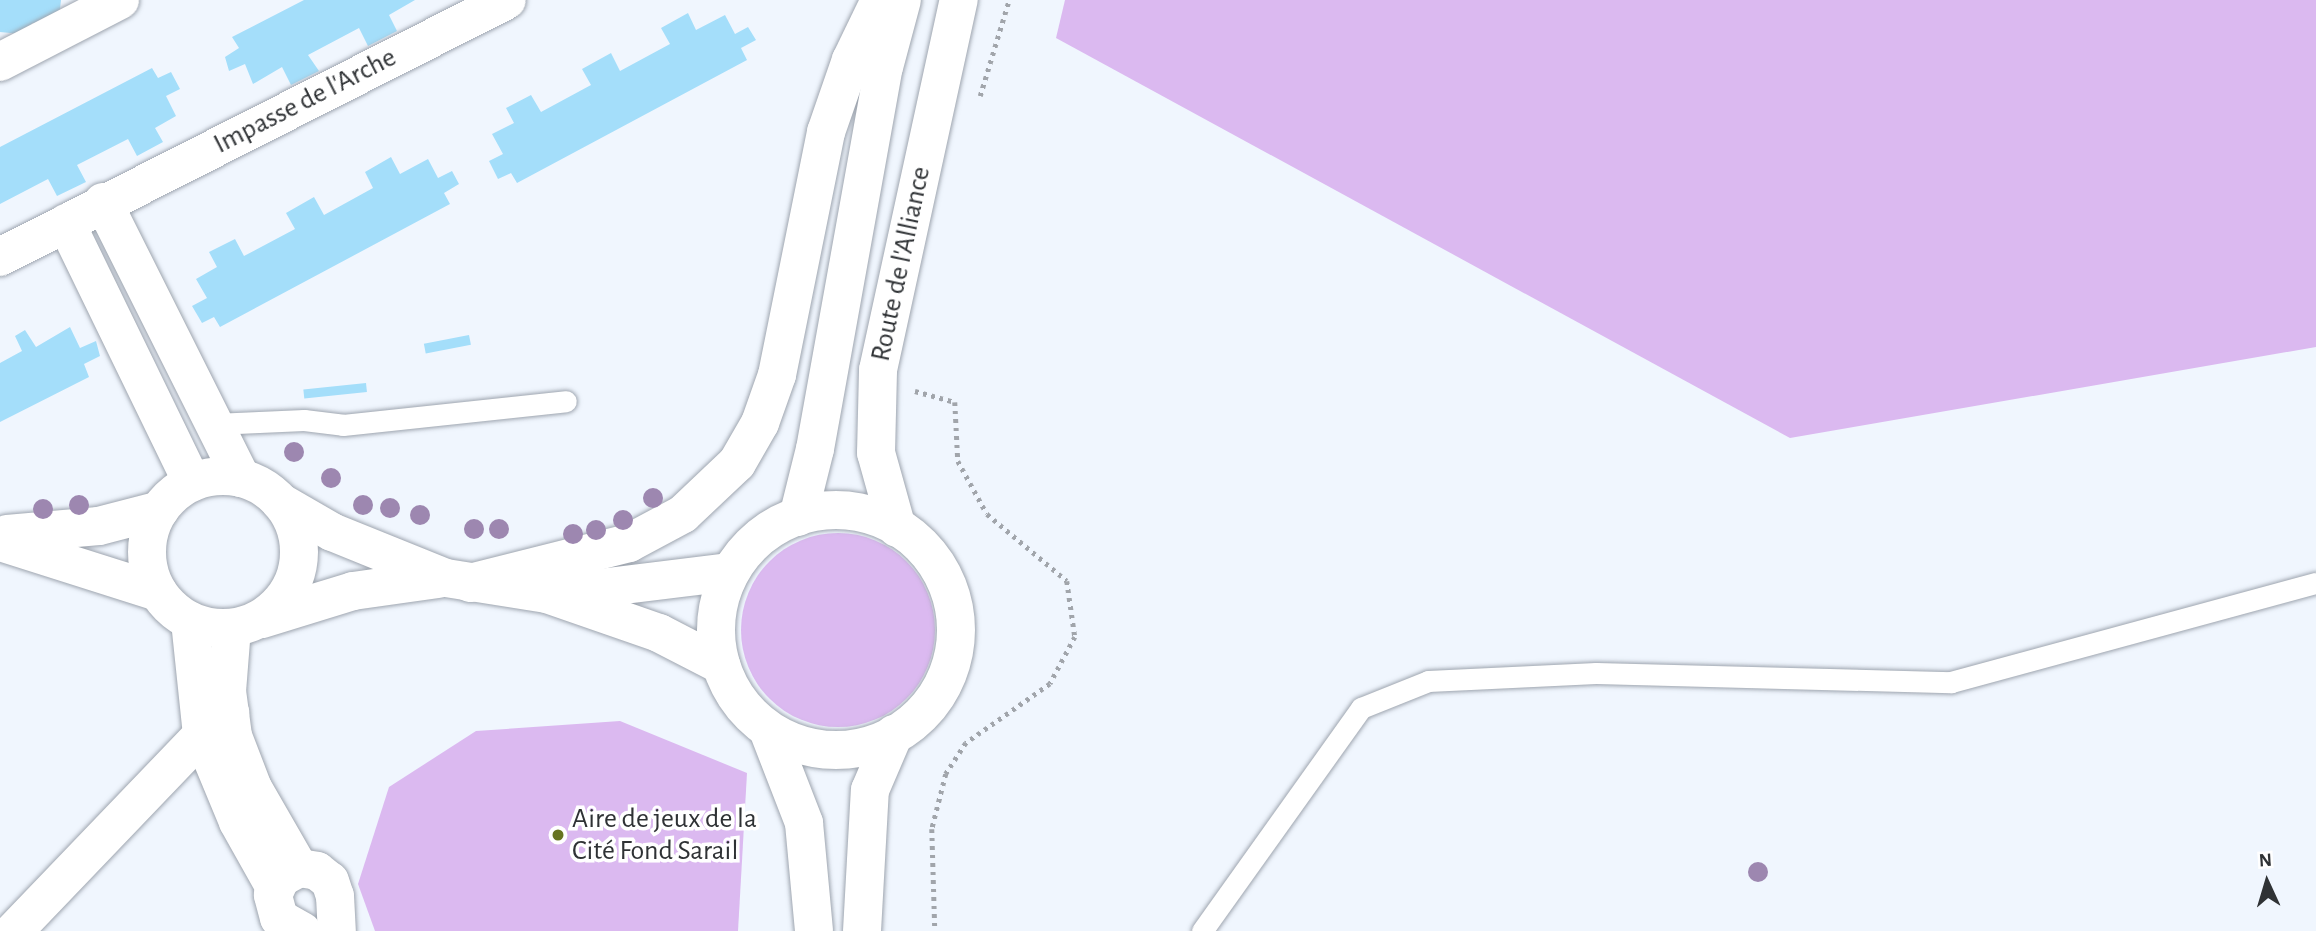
<!DOCTYPE html>
<meta charset="utf-8">
<style>
body{margin:0}
#map{position:relative;width:2316px;height:931px;overflow:hidden;background:#f0f6fe;font-family:"Alegreya Sans",sans-serif}
div>[style]{position:absolute}
.green>*{inset:0;background:#dbb9f0}
.round{border-radius:50%}
.building>*{inset:0;background:#a4defa;transform-origin:0 0}
.path>*{height:4.5px;margin-top:-2.25px;transform-origin:0;background:repeating-linear-gradient(90deg,#a1a5ab 0 3.5px,transparent 0 8.5px)}
.roads{filter:drop-shadow(0 0 2px #9ea5af) drop-shadow(0 0 2px #9ea5af)}
.service>*{height:21px;margin:-10.5px;padding:0 10.5px;transform-origin:10.5px;border-radius:10.5px;background:#fff}
.minor>*{height:38px;margin:-19px;padding:0 19px;transform-origin:19px;border-radius:19px;background:#fff}
.secondary>*{height:38px;margin:-19px;padding:0 19px;transform-origin:19px;border-radius:19px;background:#fff}
.secondary>.ring{margin:-19px;padding:0;box-sizing:content-box;background:none;border:38px solid #fff;border-radius:50%}
.trunk>*{height:38px;margin:-19px;padding:0 19px;transform-origin:19px;border-radius:19px;background:#fff}
.trunk>.ring{margin:-19px;padding:0;box-sizing:content-box;background:none;border:38px solid #fff;border-radius:50%}
.trees>*{width:20px;height:20px;margin:-10px;border-radius:50%;background:#9d87b0}
.dots>*{width:19px;height:19px;translate:-50% -50%;box-sizing:border-box;border:4px solid #fff;border-radius:50%}
span{translate:-50% -50%;white-space:nowrap;text-align:center;line-height:1.15;-webkit-text-stroke:7px #fff;paint-order:stroke}
.street-label{font-size:28px;color:#2f3235}
.poi-label{font-size:28px;color:#2f3235}
.left{translate:0 -50%;text-align:left}
.north{position:absolute;left:2232px;top:847px;width:70px;height:70px;-webkit-text-stroke:5px #fff;paint-order:stroke;rotate:356deg;font-size:19px;font-weight:700;line-height:28px;text-align:center;color:#2f3235}
.north::after{content:'';display:block;margin:auto;width:24px;height:32px;background:#2f3235;clip-path:polygon(50% 0,100% 100%,50% 72%,0 100%)}
</style>
<div id="map">
<div class="green">
<div style="clip-path:polygon(1065px 0,2316px 0,2316px 347px,1790px 438px,1056px 38px)"></div>
<div class="round" style="left:741px;top:533px;width:194px;height:194px"></div>
<div style="clip-path:polygon(620px 721px,747px 773px,738px 931px,375px 931px,358px 884px,389px 787px,476px 731px)"></div>
</div>
<div class="building">
<div style="clip-path:polygon(0 0,61px 0,58px 26px,32px 23px,31px 35px,0 32px)"></div>
<div style="clip-path:polygon(304px 0,415px 0,389px 15px,397px 31px,368px 46px,359px 28px,308px 55px,319px 71px,291px 85px,282px 67px,253px 84px,245px 64px,229px 71px,225px 57px,239px 48px,232px 37px)"></div>
<div style="clip-path:polygon(688px 13px,696px 30px,725px 15px,735px 34px,748px 27px,756px 40px,741px 48px,747px 60px,517px 183px,511px 173px,498px 179px,489px 161px,503px 154px,492px 134px,514px 123px,506px 108px,531px 95px,541px 112px,591px 85px,582px 69px,611px 53px,620px 71px,670px 44px,661px 28px)"></div>
<div style="clip-path:polygon(152px 68px,158px 78px,171px 72px,180px 89px,166px 96px,176px 116px,155px 128px,163px 142px,137px 156px,128px 139px,77px 165px,86px 182px,57px 196px,48px 179px,0 204px,0 147px)"></div>
<div style="clip-path:polygon(391px 157px,400px 174px,428px 159px,438px 178px,452px 171px,459px 184px,444px 193px,450px 204px,220px 327px,214px 317px,202px 323px,192px 306px,207px 298px,196px 279px,217px 267px,209px 252px,235px 239px,244px 256px,295px 229px,286px 213px,314px 197px,324px 215px,373px 188px,365px 172px)"></div>
<div style="clip-path:polygon(70px 327px,80px 348px,96px 341px,100px 356px,84px 364px,89px 377px,0 422px,0 363px,22px 351px,15px 336px,25px 330px,36px 347px)"></div>
<div style="left:469px;top:335px;width:10px;height:46px;rotate:79deg"></div>
<div style="left:366px;top:383px;width:9px;height:63px;rotate:84deg"></div>
</div>
<div class="path">
<div style="left:980px;top:96px;width:100px;rotate:-73.2deg"></div>
<div style="left:915px;top:391px;width:41px;rotate:15.4deg"></div>
<div style="left:955px;top:402px;width:59px;rotate:87.1deg"></div>
<div style="left:958px;top:461px;width:60px;rotate:61.3deg"></div>
<div style="left:987px;top:514px;width:104px;rotate:39.9deg"></div>
<div style="left:1067px;top:581px;width:57px;rotate:81.9deg"></div>
<div style="left:1075px;top:637px;width:53px;rotate:118deg"></div>
<div style="left:1050px;top:684px;width:103px;rotate:144.9deg"></div>
<div style="left:966px;top:743px;width:37px;rotate:123deg"></div>
<div style="left:946px;top:774px;width:57px;rotate:104.3deg"></div>
<div style="left:932px;top:829px;width:102px;rotate:88.3deg"></div>
</div>
<div class="roads">
<div class="service">
<div style="left:214px;top:424px;width:90px;rotate:-2.5deg"></div>
<div style="left:304px;top:420px;width:39px;rotate:7deg"></div>
<div style="left:343px;top:425px;width:224px;rotate:-6.1deg"></div>
<div style="left:1202px;top:931px;width:274px;rotate:-54.5deg"></div>
<div style="left:1361px;top:708px;width:72px;rotate:-21.9deg"></div>
<div style="left:1428px;top:681px;width:168px;rotate:-2.7deg"></div>
<div style="left:1596px;top:673px;width:355px;rotate:1.5deg"></div>
<div style="left:1951px;top:682px;width:378px;rotate:-15.2deg"></div>
</div>
<div class="minor">
<div style="left:0;top:62px;width:135px;rotate:-27.3deg"></div>
<div style="left:103px;top:202px;width:309px;rotate:63.4deg"></div>
<div style="left:66px;top:223px;width:288px;rotate:64.1deg"></div>
<div style="left:0;top:257px;width:568px;rotate:-26.88deg"></div>
<div style="left:190px;top:621px;width:115px;rotate:84deg"></div>
<div style="left:202px;top:735px;width:94px;rotate:67.5deg"></div>
<div style="left:238px;top:822px;width:76px;rotate:60.7deg"></div>
<div style="left:232px;top:628px;width:63px;rotate:94.5deg"></div>
<div style="left:227px;top:691px;width:45px;rotate:82.4deg"></div>
<div style="left:233px;top:736px;width:56px;rotate:69deg"></div>
<div style="left:253px;top:788px;width:92px;rotate:60.1deg"></div>
<div style="left:14px;top:931px;width:272px;rotate:-46.2deg"></div>
<div style="left:202px;top:735px;width:36px;rotate:-38deg"></div>
<div style="left:302px;top:931px;width:26px;rotate:-151deg"></div>
<div style="left:279px;top:918px;width:24px;rotate:-105deg"></div>
<div style="left:273px;top:895px;width:19px;rotate:-65deg"></div>
<div style="left:281px;top:878px;width:21px;rotate:-29deg"></div>
<div style="left:299px;top:868px;width:18px;rotate:9deg"></div>
<div style="left:317px;top:871px;width:16px;rotate:38deg"></div>
<div style="left:330px;top:881px;width:16px;rotate:72deg"></div>
<div style="left:335px;top:896px;width:35px;rotate:87deg"></div>
</div>
<div class="secondary">
<div class="ring" style="left:147px;top:476px;width:114px;height:114px"></div>
<div style="left:280px;top:502px;width:60px;rotate:30deg"></div>
<div style="left:332px;top:532px;width:123px;rotate:22deg"></div>
<div style="left:446px;top:578px;width:102px;rotate:9deg"></div>
<div style="left:547px;top:594px;width:119px;rotate:19.2deg"></div>
<div style="left:659px;top:633px;width:70px;rotate:27.3deg"></div>
<div style="left:7px;top:534px;width:92px;rotate:-5deg"></div>
<div style="left:99px;top:526px;width:63px;rotate:-14.7deg"></div>
<div style="left:0;top:542px;width:166px;rotate:17.6deg"></div>
<div style="left:559px;top:593px;width:173px;rotate:-7deg"></div>
<div style="left:262px;top:619px;width:95px;rotate:-17.1deg"></div>
<div style="left:353px;top:591px;width:86px;rotate:-8deg"></div>
</div>
<div class="trunk">
<div class="ring" style="left:716px;top:510px;width:202px;height:202px"></div>
<div style="left:798px;top:517px;width:70px;rotate:-76deg"></div>
<div style="left:815px;top:449px;width:388px;rotate:-79.8deg"></div>
<div style="left:884px;top:67px;width:69px;rotate:-75deg"></div>
<div style="left:897px;top:528px;width:78px;rotate:-105.6deg"></div>
<div style="left:876px;top:453px;width:83px;rotate:-88.6deg"></div>
<div style="left:878px;top:370px;width:379px;rotate:-77.7deg"></div>
<div style="left:470px;top:583px;width:164px;rotate:-14.1deg"></div>
<div style="left:629px;top:543px;width:61px;rotate:-28.2deg"></div>
<div style="left:683px;top:514px;width:74px;rotate:-43.4deg"></div>
<div style="left:737px;top:463px;width:46px;rotate:-60.1deg"></div>
<div style="left:760px;top:423px;width:51px;rotate:-70.5deg"></div>
<div style="left:777px;top:375px;width:248px;rotate:-78.6deg"></div>
<div style="left:826px;top:132px;width:76px;rotate:-70.9deg"></div>
<div style="left:851px;top:60px;width:67px;rotate:-64.2deg"></div>
<div style="left:768px;top:730px;width:100px;rotate:68.8deg"></div>
<div style="left:804px;top:823px;width:108px;rotate:84.7deg"></div>
<div style="left:862px;top:931px;width:141px;rotate:-86.8deg"></div>
<div style="left:870px;top:790px;width:61px;rotate:-66.8deg"></div>
</div>
</div>
<div class="trees">
<div style="left:294px;top:452px"></div>
<div style="left:331px;top:478px"></div>
<div style="left:653px;top:498px"></div>
<div style="left:79px;top:505px"></div>
<div style="left:363px;top:505px"></div>
<div style="left:390px;top:508px"></div>
<div style="left:43px;top:509px"></div>
<div style="left:420px;top:515px"></div>
<div style="left:623px;top:520px"></div>
<div style="left:474px;top:529px"></div>
<div style="left:499px;top:529px"></div>
<div style="left:596px;top:530px"></div>
<div style="left:573px;top:534px"></div>
<div style="left:1758px;top:872px"></div>
</div>
<div class="dots">
<div style="left:558px;top:835px;background:#677421"></div>
</div>
<div class="street-label">
<span style="left:305px;top:101px;rotate:-27deg">Impasse de l'Arche</span>
<span style="left:901px;top:264px;rotate:-78deg">Route de l'Alliance</span>
</div>
<div class="poi-label">
<span class="left" style="left:572px;top:835px">Aire de jeux de la<br>Cité Fond Sarail</span>
</div>
<div class="north">N</div>
</div>
